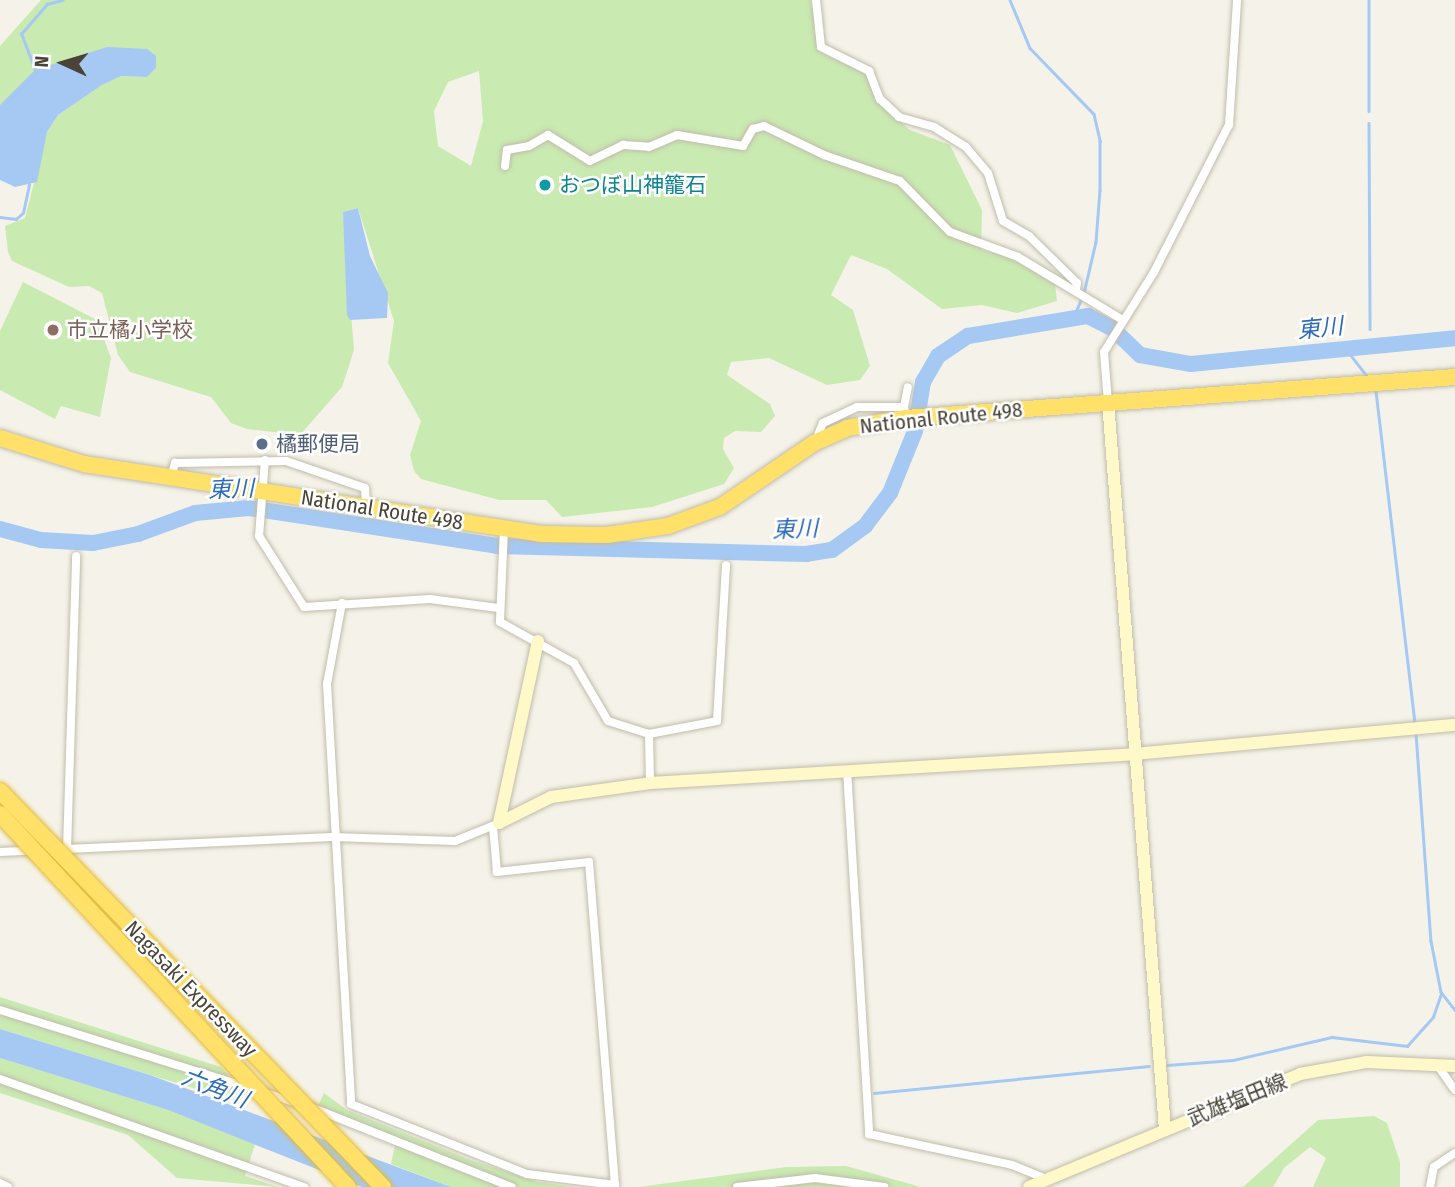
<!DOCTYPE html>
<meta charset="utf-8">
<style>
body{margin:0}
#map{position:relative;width:1455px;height:1187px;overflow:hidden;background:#f5f3e9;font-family:"Fira Sans Condensed","Noto Sans JP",sans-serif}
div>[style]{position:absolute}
.green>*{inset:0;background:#c9eab1}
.water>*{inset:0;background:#a5c9f3}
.stream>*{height:2.5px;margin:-1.25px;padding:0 1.25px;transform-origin:1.25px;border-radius:1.25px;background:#a5c9f3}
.river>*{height:16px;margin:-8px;padding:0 8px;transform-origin:8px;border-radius:8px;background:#a5c9f3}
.roads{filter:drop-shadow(0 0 2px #c1bcab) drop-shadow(0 0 2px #c1bcab)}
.street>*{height:8px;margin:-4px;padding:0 4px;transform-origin:4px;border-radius:4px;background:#fff}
.secondary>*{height:12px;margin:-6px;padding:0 6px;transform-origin:6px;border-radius:6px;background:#fff9c9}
.highway>*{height:16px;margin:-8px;padding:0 8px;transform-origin:8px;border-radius:8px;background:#ffe16a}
.bridges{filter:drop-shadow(0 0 2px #e2b936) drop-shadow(0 0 2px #e2b936)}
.highway-bridge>*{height:16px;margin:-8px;padding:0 8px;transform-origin:8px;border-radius:8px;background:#ffe16a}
.dots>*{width:19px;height:19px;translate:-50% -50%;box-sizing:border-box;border:4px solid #fff;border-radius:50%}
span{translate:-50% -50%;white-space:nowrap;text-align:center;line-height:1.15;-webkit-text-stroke:5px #fff;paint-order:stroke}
.culture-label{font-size:21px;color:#0d838f}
.left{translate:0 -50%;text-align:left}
.education-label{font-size:21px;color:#785e54}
.street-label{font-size:21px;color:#494437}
.service-label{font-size:21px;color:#4e5e75}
.water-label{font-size:23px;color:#2c6bb9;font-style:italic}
.north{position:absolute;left:28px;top:28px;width:70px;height:70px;-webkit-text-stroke:5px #fff;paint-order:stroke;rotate:274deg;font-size:19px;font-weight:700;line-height:28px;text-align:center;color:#494437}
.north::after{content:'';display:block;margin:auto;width:24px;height:32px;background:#494437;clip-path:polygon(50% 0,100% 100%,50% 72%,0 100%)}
</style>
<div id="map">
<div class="green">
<div style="clip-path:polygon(evenodd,41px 0,810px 0,823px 54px,867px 74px,876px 100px,910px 130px,950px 145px,982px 210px,981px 250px,1009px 257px,1055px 284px,1057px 301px,1017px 313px,982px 305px,942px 309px,887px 269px,851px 255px,831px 295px,853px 310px,870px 366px,860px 380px,827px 385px,769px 358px,731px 362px,727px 375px,770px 404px,775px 416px,761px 432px,735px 431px,724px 438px,723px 449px,734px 468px,724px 484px,652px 507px,562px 517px,546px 500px,499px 500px,421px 479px,414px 471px,410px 455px,421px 421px,388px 363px,394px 321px,358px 208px,343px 212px,354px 350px,342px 387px,300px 435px,247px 429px,231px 423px,211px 397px,130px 372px,118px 355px,102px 293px,89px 286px,69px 287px,12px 261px,8px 252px,5px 226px,25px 218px,47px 132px,58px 115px,102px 85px,121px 76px,147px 77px,156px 68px,0 105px,0 46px,41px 0,479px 71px,483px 121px,471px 166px,438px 146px,434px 111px,448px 82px,479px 71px)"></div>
<div style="clip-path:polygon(23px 282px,97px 320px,111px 358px,100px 417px,61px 406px,55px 419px,0 390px,0 331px)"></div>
<div style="clip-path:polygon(0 997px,221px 1067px,241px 1091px,239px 1102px,0 1029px)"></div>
<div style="clip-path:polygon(0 1058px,168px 1110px,255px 1144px,245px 1176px,279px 1187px,177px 1178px,128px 1135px,0 1093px)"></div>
<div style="clip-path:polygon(324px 1093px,347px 1110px,471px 1160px,538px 1182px,575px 1187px,451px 1187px,391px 1164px,396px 1140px,318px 1106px)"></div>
<div style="clip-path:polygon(1374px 1116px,1387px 1123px,1400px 1162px,1400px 1187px,1313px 1187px,1326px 1158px,1310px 1147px,1284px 1168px,1273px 1187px,1243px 1187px,1318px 1120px)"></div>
<div style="clip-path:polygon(846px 1166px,921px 1187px,639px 1187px,786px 1167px)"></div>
</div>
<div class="water">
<div style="clip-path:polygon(107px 47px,147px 49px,156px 56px,156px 68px,147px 77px,121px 76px,102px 85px,58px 115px,47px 132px,37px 182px,15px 187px,0 180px,0 105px,35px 70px)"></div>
<div style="clip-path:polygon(358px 208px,370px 256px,388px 293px,387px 318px,350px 320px,347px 315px,343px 212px)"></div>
<div style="clip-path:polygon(0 1029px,150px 1075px,451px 1187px,362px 1187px,168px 1110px,0 1058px)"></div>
</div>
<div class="stream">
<div style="left:1010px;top:0;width:52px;rotate:67.4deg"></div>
<div style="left:1030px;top:48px;width:92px;rotate:45.9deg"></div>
<div style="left:1094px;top:114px;width:28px;rotate:77deg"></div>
<div style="left:1100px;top:141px;width:49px;rotate:90deg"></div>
<div style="left:1100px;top:190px;width:52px;rotate:94.4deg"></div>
<div style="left:1096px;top:242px;width:52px;rotate:103.2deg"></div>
<div style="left:1369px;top:0;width:111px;rotate:90deg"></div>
<div style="left:35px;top:70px;width:39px;rotate:-111deg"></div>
<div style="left:21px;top:34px;width:40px;rotate:-49deg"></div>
<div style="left:47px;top:4px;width:16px;rotate:-15deg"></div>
<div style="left:1369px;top:123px;width:206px;rotate:89.7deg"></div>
<div style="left:0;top:217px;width:16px;rotate:7deg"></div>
<div style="left:16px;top:219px;width:9px;rotate:-41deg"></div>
<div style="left:23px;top:213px;width:29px;rotate:-78deg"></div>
<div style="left:1073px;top:318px;width:21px;rotate:-67deg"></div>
<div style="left:1346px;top:349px;width:33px;rotate:52deg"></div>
<div style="left:1376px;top:391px;width:334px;rotate:83.3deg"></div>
<div style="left:1416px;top:733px;width:209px;rotate:85.9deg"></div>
<div style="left:1431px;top:941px;width:52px;rotate:78.9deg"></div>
<div style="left:1441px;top:992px;width:23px;rotate:52deg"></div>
<div style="left:1167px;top:1065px;width:66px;rotate:-4.3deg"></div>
<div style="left:1233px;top:1060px;width:102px;rotate:-13.1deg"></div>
<div style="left:1332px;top:1037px;width:76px;rotate:6.8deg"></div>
<div style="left:1407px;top:1046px;width:39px;rotate:-48deg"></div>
<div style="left:1433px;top:1017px;width:24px;rotate:-71deg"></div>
<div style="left:874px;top:1093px;width:276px;rotate:-5.6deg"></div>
</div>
<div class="river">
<div style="left:0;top:529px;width:42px;rotate:15deg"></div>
<div style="left:41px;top:540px;width:52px;rotate:3.3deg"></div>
<div style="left:93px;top:543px;width:46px;rotate:-11.3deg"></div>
<div style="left:138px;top:534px;width:61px;rotate:-20.2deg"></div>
<div style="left:195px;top:513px;width:54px;rotate:-5.3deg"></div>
<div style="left:249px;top:508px;width:251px;rotate:8.7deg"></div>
<div style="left:497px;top:546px;width:309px;rotate:1.5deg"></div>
<div style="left:806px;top:554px;width:26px;rotate:-9deg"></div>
<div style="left:832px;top:550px;width:41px;rotate:-36deg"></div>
<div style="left:865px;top:526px;width:41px;rotate:-52.9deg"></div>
<div style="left:890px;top:493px;width:67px;rotate:-68deg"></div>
<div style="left:915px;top:431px;width:50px;rotate:-80.7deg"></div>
<div style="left:923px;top:382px;width:30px;rotate:-60deg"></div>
<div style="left:938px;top:356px;width:36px;rotate:-34deg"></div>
<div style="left:968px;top:336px;width:122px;rotate:-9.5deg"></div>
<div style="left:1088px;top:316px;width:27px;rotate:27deg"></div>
<div style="left:1112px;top:328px;width:39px;rotate:44deg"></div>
<div style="left:1140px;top:355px;width:52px;rotate:10deg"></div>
<div style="left:1191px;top:364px;width:265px;rotate:-5.6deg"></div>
</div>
<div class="roads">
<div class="street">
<div style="left:816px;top:0;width:47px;rotate:83.9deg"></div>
<div style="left:821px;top:47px;width:54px;rotate:26.6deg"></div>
<div style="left:869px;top:71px;width:30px;rotate:69deg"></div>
<div style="left:880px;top:99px;width:26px;rotate:43deg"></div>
<div style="left:899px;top:117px;width:36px;rotate:16deg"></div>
<div style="left:934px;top:127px;width:38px;rotate:32deg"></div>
<div style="left:966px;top:147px;width:34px;rotate:50deg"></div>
<div style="left:988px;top:173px;width:50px;rotate:72.6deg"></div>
<div style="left:1003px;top:221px;width:30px;rotate:30deg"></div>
<div style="left:1029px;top:236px;width:67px;rotate:44.4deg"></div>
<div style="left:1077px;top:283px;width:6px;rotate:99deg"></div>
<div style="left:505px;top:166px;width:16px;rotate:-83deg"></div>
<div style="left:507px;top:150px;width:22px;rotate:-10deg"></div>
<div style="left:529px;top:146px;width:22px;rotate:-30deg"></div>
<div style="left:548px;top:135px;width:49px;rotate:31.8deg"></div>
<div style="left:590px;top:161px;width:37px;rotate:-26deg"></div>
<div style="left:623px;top:145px;width:26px;rotate:4deg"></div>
<div style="left:649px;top:147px;width:30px;rotate:-23deg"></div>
<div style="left:677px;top:135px;width:67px;rotate:9.5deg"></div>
<div style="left:743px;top:146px;width:20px;rotate:-60deg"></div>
<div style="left:753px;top:129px;width:11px;rotate:-15deg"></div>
<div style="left:764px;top:126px;width:67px;rotate:25.8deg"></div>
<div style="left:824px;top:155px;width:80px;rotate:18.9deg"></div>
<div style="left:900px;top:181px;width:71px;rotate:45.6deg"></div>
<div style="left:950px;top:232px;width:72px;rotate:20.2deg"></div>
<div style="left:1018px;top:257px;width:122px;rotate:31deg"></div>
<div style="left:1108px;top:402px;width:50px;rotate:-94.6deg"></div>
<div style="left:1104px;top:352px;width:94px;rotate:-58deg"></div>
<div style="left:1154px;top:272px;width:165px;rotate:-63deg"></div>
<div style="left:1229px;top:125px;width:125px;rotate:-86.3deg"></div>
<div style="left:904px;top:407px;width:20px;rotate:-79deg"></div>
<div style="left:816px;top:440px;width:18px;rotate:-68deg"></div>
<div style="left:823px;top:423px;width:38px;rotate:-25deg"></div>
<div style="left:857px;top:407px;width:47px"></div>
<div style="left:904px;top:407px;width:11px;rotate:80deg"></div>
<div style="left:265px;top:460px;width:76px;rotate:94.5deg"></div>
<div style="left:259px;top:536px;width:84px;rotate:57.6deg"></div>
<div style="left:304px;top:607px;width:126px;rotate:-3.6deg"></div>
<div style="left:430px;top:599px;width:69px;rotate:7.5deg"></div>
<div style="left:171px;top:478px;width:16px;rotate:-75deg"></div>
<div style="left:175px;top:463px;width:111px;rotate:-1deg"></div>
<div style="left:286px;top:461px;width:83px;rotate:18.9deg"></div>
<div style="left:365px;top:488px;width:19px;rotate:87deg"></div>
<div style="left:504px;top:529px;width:93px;rotate:92.5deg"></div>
<div style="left:500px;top:622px;width:85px;rotate:29deg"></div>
<div style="left:574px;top:663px;width:67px;rotate:59.6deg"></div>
<div style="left:608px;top:721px;width:43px;rotate:17.6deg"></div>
<div style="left:649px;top:734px;width:69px;rotate:-10.8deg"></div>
<div style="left:717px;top:721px;width:156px;rotate:-86.7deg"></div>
<div style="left:342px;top:603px;width:82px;rotate:100.5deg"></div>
<div style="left:327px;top:684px;width:421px;rotate:86.7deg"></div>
<div style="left:351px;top:1104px;width:189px;rotate:21.7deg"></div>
<div style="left:527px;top:1174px;width:89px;rotate:7.1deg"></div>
<div style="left:615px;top:1185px;width:324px;rotate:-94.6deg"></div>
<div style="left:589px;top:862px;width:93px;rotate:173.8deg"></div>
<div style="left:497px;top:872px;width:46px;rotate:-95deg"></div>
<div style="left:649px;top:734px;width:49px;rotate:88.8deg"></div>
<div style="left:847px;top:770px;width:365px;rotate:86.5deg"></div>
<div style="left:869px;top:1134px;width:146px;rotate:12.2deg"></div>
<div style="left:1012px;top:1165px;width:37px;rotate:22deg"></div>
<div style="left:67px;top:849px;width:293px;rotate:-88.2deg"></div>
<div style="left:0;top:852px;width:332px;rotate:-2.6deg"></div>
<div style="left:332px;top:837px;width:123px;rotate:1.9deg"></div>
<div style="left:455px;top:841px;width:45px;rotate:-22deg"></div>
<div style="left:0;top:1010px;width:263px;rotate:17.3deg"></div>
<div style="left:1438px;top:1066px;width:29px;rotate:55deg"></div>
<div style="left:0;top:1079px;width:323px;rotate:19.6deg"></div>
<div style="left:266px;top:1093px;width:33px;rotate:18deg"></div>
<div style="left:313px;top:1108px;width:214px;rotate:21.7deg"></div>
<div style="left:0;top:1183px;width:9px;rotate:27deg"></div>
<div style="left:737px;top:1187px;width:79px;rotate:-6.6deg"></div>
<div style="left:815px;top:1178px;width:70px;rotate:7.4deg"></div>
<div style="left:1430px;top:1187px;width:20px;rotate:-79deg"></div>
<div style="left:1434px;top:1167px;width:25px;rotate:-34deg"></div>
</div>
<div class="secondary">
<div style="left:1108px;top:402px;width:730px;rotate:85.52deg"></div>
<div style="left:538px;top:641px;width:186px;rotate:102.1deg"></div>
<div style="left:499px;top:823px;width:58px;rotate:-26.6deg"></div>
<div style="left:551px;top:797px;width:100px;rotate:-8deg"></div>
<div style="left:650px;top:783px;width:485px;rotate:-3.4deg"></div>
<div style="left:1134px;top:754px;width:322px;rotate:-5.2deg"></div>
<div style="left:1029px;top:1187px;width:294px;rotate:-22.6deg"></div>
<div style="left:1300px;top:1074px;width:68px;rotate:-10.2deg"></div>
<div style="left:1367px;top:1062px;width:88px;rotate:2.6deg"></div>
</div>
<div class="highway">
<div style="left:0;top:438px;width:88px;rotate:17.2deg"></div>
<div style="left:84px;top:464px;width:464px;rotate:8.7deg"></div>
<div style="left:543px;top:534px;width:64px;rotate:0.9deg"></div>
<div style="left:607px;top:535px;width:62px;rotate:-8.4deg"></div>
<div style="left:668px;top:526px;width:55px;rotate:-20.1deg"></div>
<div style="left:720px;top:507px;width:114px;rotate:-34.2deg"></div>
<div style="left:814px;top:443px;width:36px;rotate:-24deg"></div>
<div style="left:847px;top:428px;width:60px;rotate:-9.6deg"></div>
<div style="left:906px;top:418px;width:551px;rotate:-4.27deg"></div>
</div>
</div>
<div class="bridges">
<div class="highway-bridge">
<div style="left:0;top:791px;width:551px;rotate:45.96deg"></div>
<div style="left:0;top:814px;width:510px;rotate:46.99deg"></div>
</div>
</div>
<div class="dots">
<div style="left:545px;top:185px;background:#0f9aa8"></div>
<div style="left:53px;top:330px;background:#8d6e63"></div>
<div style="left:262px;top:444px;background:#5c6f8a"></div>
</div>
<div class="culture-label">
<span class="left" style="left:559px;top:185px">おつぼ山神籠石</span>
</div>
<div class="education-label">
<span class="left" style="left:67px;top:330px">市立橘小学校</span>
</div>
<div class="street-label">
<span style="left:941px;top:418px;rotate:-6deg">National Route 498</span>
<span style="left:382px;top:510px;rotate:9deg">National Route 498</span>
<span style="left:191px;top:989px;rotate:46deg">Nagasaki Expressway</span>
<span style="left:1237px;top:1100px;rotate:-22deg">武雄塩田線</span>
</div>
<div class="service-label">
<span class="left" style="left:276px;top:444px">橘郵便局</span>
</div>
<div class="water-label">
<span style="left:1320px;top:328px;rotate:-6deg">東川</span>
<span style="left:231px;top:489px;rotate:-2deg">東川</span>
<span style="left:795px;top:529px;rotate:-2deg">東川</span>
<span style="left:215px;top:1088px;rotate:21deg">六角川</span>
</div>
<div class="north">N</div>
</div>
